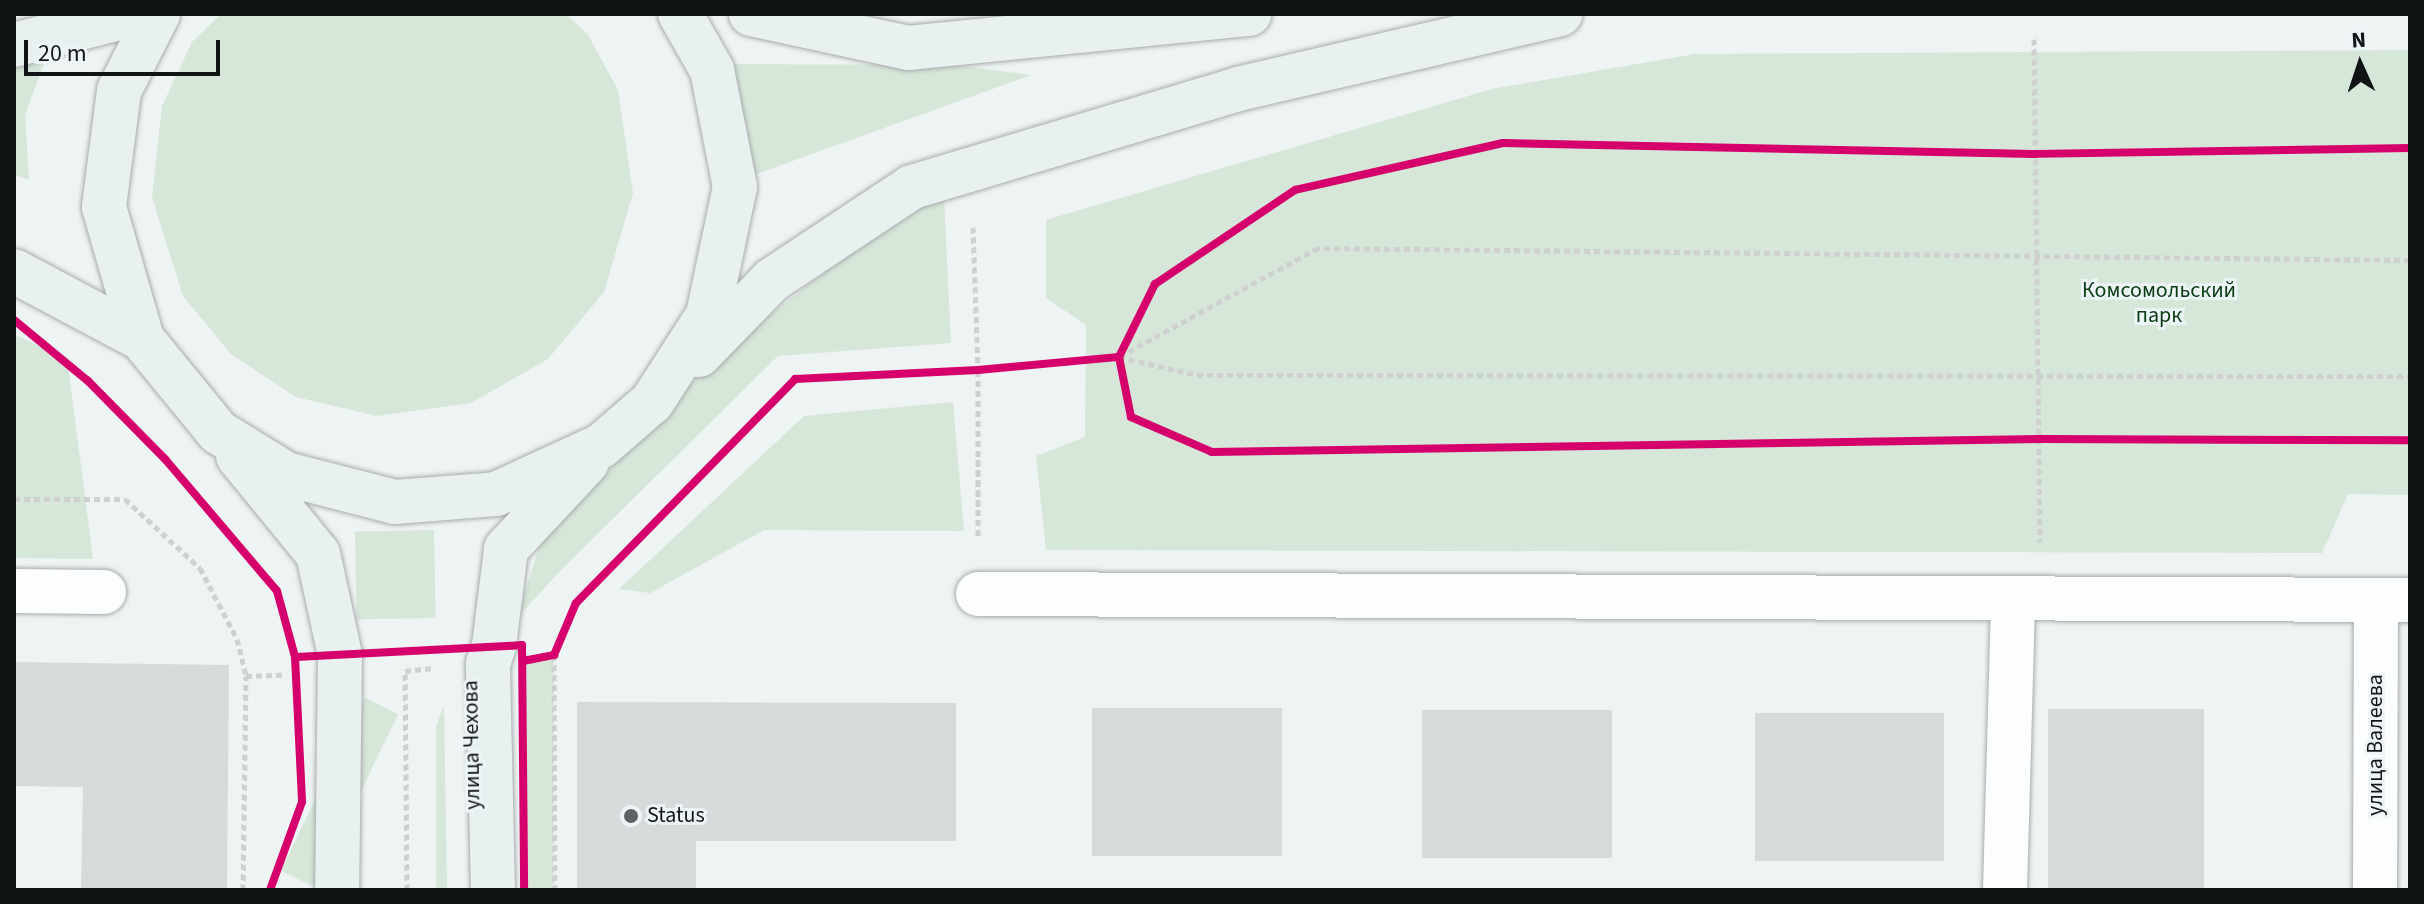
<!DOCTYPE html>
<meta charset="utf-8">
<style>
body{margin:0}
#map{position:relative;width:2424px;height:904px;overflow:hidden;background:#eef3f3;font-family:"Source Sans 3",sans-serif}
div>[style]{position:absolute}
.green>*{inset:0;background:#d6e6d9;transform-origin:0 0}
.building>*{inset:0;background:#d7dadb;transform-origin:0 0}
.path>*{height:5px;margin-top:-2.5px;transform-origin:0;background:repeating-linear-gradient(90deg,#cfd0d0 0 6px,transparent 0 10px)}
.roads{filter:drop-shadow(0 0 2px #a9acac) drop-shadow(0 0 2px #a9acac)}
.minor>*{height:44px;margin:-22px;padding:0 22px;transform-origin:22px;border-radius:22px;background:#fcfdfd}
.major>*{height:44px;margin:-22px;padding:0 22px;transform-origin:22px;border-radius:22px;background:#e9f1f0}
.cycleway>*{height:8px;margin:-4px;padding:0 4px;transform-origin:4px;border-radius:4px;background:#d6006c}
.dots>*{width:22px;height:22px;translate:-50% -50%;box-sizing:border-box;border:4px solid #ecf4f5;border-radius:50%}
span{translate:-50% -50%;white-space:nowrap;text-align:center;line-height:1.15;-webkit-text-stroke:6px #ecf4f5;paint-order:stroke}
.park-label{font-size:22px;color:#093c12}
.street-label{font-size:22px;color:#111415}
.poi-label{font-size:22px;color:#111415}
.left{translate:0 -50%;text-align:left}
.frame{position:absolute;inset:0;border:16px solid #111415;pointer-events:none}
.north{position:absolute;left:2320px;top:24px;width:80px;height:80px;-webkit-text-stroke:6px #ecf4f5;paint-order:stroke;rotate:357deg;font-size:22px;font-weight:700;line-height:32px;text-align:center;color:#111415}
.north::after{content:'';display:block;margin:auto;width:28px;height:36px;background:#111415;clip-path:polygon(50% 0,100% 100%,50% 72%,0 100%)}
.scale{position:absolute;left:24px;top:40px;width:196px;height:36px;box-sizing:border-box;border:4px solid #111415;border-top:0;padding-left:10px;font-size:24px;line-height:28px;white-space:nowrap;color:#111415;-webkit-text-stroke:6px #ecf4f5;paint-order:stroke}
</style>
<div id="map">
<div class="green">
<div style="clip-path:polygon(221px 14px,566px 14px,588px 35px,618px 90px,633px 193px,604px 292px,548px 359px,471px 403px,377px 416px,296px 397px,231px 354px,183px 296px,152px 197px,162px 106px,192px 42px)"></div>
<div style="clip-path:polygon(2410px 50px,2410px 495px,2348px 494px,2322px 553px,1046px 550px,1036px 456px,1085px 437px,1086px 325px,1046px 298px,1046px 220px,1492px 89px,1695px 54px)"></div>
<div style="clip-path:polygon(45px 60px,25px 115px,29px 180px,14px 174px,14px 63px)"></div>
<div style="clip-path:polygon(727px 64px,953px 65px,1031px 75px,748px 177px,747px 127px)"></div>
<div style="clip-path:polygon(944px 197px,951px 343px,778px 356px,561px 570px,516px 619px,541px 542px,719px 355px,895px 217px)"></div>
<div style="clip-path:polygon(14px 335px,67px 357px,93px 559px,14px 558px)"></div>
<div style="clip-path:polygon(953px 402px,964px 531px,764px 530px,650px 593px,619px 589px,804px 416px)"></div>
<div style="left:434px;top:530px;width:88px;height:79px;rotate:89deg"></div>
<div style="left:554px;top:655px;width:235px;height:32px;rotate:90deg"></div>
<div style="left:365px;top:698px;width:37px;height:192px;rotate:26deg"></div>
<div style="clip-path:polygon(444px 705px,447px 890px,436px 890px,436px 727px)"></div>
</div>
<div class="building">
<div style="clip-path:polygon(14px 662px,229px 665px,227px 890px,81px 890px,83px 787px,14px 786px)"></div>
<div style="clip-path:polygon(577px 702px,956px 703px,956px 841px,696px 841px,696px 890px,577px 890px)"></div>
<div style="left:1092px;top:708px;width:190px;height:148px"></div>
<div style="left:2048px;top:709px;width:156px;height:181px"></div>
<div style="left:1422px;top:710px;width:190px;height:148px"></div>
<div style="left:1755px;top:713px;width:189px;height:148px"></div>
</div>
<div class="path">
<div style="left:2034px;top:39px;width:503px;rotate:89.32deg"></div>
<div style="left:973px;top:227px;width:143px;rotate:88deg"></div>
<div style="left:978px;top:370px;width:167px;rotate:90deg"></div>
<div style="left:2410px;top:260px;width:1092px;rotate:-179.37deg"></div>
<div style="left:1318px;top:248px;width:227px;rotate:151.3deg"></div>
<div style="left:1119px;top:357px;width:80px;rotate:13deg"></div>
<div style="left:1197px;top:375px;width:1213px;rotate:0.05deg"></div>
<div style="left:14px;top:499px;width:111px"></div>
<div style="left:125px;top:499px;width:102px;rotate:42.6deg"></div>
<div style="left:200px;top:568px;width:80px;rotate:62.5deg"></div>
<div style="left:237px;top:639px;width:38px;rotate:76deg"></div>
<div style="left:246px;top:676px;width:36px;rotate:-2deg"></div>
<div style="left:554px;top:655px;width:235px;rotate:89.8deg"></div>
<div style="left:243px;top:890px;width:214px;rotate:-89.2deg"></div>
<div style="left:407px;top:890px;width:219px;rotate:-90.5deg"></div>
<div style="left:405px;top:671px;width:28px;rotate:-6deg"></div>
</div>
<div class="roads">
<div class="minor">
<div style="left:14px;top:591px;width:90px;rotate:0.6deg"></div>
<div style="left:978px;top:594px;width:1432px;rotate:0.24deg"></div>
<div style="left:2005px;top:890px;width:292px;rotate:-88.4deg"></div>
<div style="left:2375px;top:890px;width:290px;rotate:-89.8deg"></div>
</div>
<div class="major">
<div style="left:158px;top:14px;width:86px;rotate:116.9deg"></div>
<div style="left:119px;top:91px;width:117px;rotate:97.4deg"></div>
<div style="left:104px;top:207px;width:137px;rotate:73.9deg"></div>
<div style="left:142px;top:339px;width:120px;rotate:50.7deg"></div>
<div style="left:218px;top:432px;width:80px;rotate:31.7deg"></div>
<div style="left:286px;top:474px;width:113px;rotate:14.4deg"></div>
<div style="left:395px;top:502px;width:101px;rotate:-4.5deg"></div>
<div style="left:496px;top:494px;width:115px;rotate:-24.6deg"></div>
<div style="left:601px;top:446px;width:67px;rotate:-40.8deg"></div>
<div style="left:652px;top:402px;width:103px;rotate:-57.2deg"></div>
<div style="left:708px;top:315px;width:131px;rotate:-78.1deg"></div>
<div style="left:735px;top:187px;width:119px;rotate:-101.1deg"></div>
<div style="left:712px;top:70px;width:64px;rotate:-119.7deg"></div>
<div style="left:751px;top:14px;width:161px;rotate:12.2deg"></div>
<div style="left:908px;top:48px;width:343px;rotate:-5.7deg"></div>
<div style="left:14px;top:45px;width:125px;rotate:-14.4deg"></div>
<div style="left:14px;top:271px;width:145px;rotate:28deg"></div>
<div style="left:699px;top:355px;width:105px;rotate:-45.8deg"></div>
<div style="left:772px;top:280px;width:168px;rotate:-33.6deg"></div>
<div style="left:912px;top:187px;width:340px;rotate:-16.7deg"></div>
<div style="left:1238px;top:89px;width:331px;rotate:-13.1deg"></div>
<div style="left:238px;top:456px;width:127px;rotate:50.8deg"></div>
<div style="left:318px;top:554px;width:103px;rotate:77.7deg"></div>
<div style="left:340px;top:655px;width:235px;rotate:90.7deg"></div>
<div style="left:493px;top:890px;width:226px;rotate:-91.3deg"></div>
<div style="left:488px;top:664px;width:19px;rotate:-72deg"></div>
<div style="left:494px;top:646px;width:98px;rotate:-82.9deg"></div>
<div style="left:506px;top:549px;width:119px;rotate:-47deg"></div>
</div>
</div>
<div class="cycleway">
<div style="left:2410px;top:148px;width:374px;rotate:179.1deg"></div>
<div style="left:2036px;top:154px;width:533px;rotate:-178.82deg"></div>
<div style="left:1503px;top:143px;width:213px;rotate:167.3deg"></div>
<div style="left:1295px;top:190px;width:169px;rotate:146.1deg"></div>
<div style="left:1155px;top:284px;width:81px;rotate:116.3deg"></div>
<div style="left:1119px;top:357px;width:61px;rotate:78.7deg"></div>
<div style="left:1131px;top:417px;width:88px;rotate:23.4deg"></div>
<div style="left:1212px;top:452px;width:828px;rotate:-0.9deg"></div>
<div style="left:2040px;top:439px;width:370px;rotate:0.2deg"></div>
<div style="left:14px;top:320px;width:96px;rotate:39.5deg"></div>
<div style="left:88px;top:381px;width:110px;rotate:45.4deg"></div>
<div style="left:165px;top:459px;width:173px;rotate:49.7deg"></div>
<div style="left:277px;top:591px;width:68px;rotate:74.7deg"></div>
<div style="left:295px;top:657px;width:145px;rotate:87.2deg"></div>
<div style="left:302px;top:802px;width:94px;rotate:110deg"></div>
<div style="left:295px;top:657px;width:227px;rotate:-3deg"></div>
<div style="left:522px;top:645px;width:245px;rotate:89.5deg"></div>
<div style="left:523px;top:661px;width:32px;rotate:-11deg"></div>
<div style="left:554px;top:655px;width:56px;rotate:-67.1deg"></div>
<div style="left:576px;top:603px;width:313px;rotate:-45.6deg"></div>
<div style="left:795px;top:379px;width:183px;rotate:-2.8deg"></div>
<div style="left:978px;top:370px;width:142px;rotate:-5.3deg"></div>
</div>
<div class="dots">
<div style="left:631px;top:816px;background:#5e6263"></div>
</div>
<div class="park-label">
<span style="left:2159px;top:303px">Комсомольский<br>парк</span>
</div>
<div class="street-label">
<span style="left:472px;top:745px;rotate:-91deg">улица Чехова</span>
<span style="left:2376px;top:745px;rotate:-90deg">улица Валеева</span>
</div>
<div class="poi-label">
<span class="left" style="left:647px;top:816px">Status</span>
</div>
<div class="frame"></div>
<div class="north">N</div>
<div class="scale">20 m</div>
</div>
